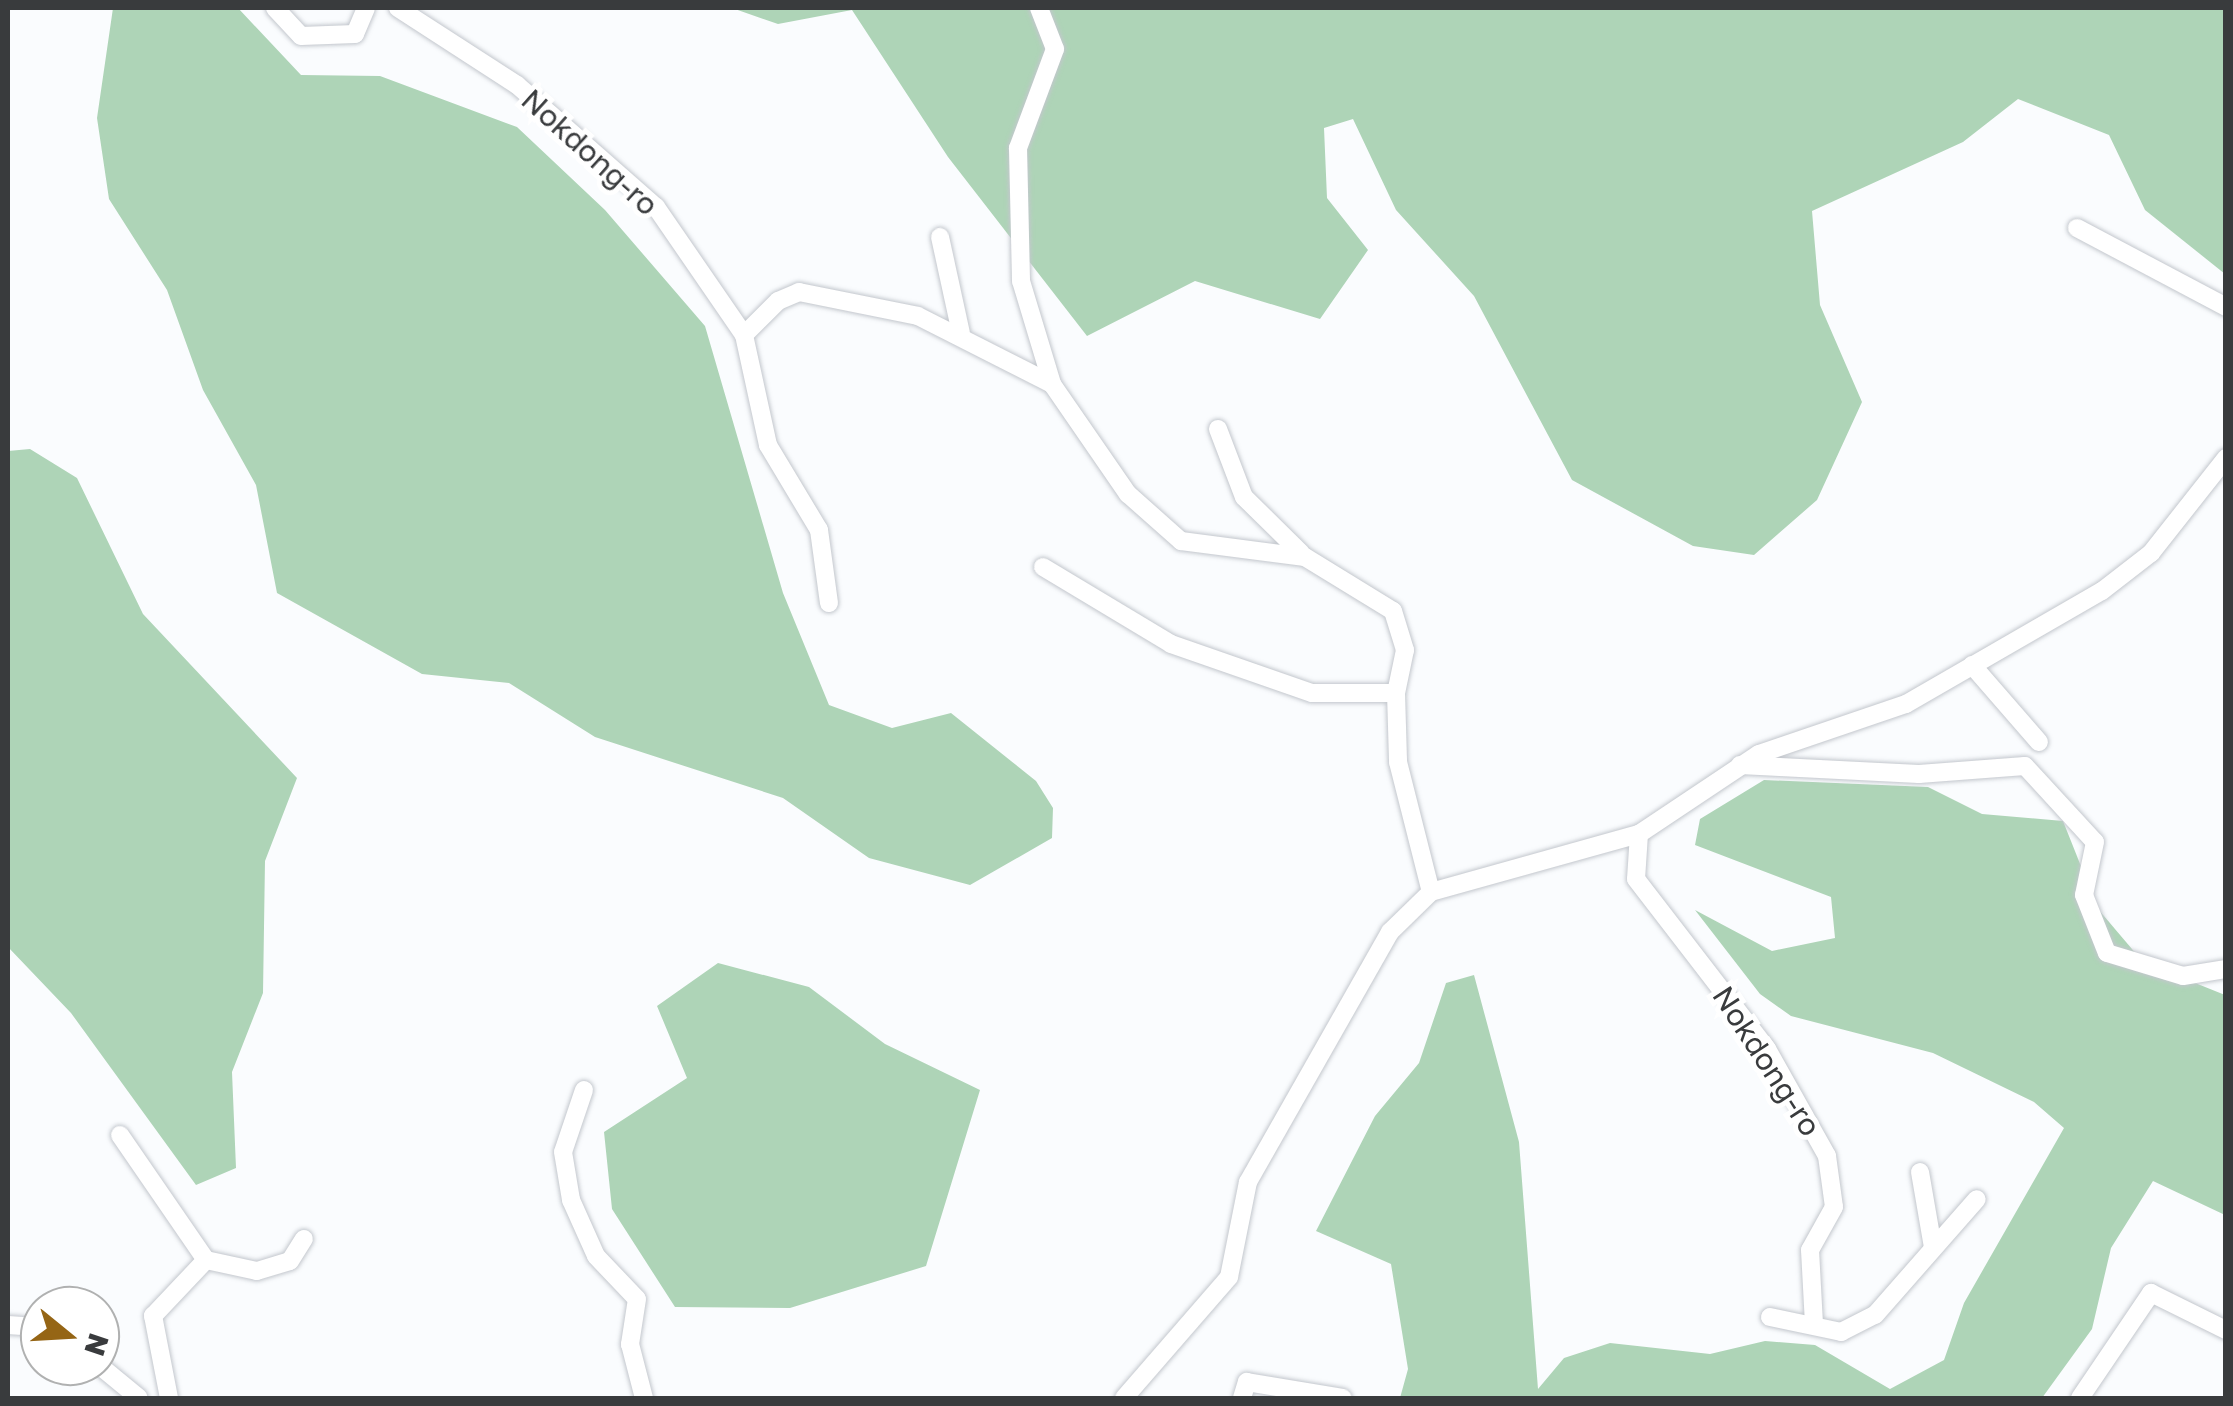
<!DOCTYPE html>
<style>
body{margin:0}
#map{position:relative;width:2233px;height:1406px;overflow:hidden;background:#fafcfe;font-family:"Golos Text",sans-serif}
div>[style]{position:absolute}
.green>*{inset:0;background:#aed4b7}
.roads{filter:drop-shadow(0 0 2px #c3c7cd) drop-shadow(0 0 2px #c3c7cd)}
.minor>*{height:18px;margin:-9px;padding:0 9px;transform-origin:9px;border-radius:9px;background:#fff}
span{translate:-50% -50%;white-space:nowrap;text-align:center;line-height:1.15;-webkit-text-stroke:10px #fff;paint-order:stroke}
.street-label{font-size:30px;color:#393b3d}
.frame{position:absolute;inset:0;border:10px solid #393b3d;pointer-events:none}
.north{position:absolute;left:20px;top:1286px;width:100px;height:100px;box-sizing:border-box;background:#fff;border:2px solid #b0b1b1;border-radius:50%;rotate:108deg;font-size:28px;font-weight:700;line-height:40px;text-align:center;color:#393b3d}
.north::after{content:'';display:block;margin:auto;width:35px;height:45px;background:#956515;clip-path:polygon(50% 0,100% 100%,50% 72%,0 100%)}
</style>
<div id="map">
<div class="green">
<div style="clip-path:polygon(113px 8px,238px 8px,301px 75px,380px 76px,517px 127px,605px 210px,705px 326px,783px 593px,829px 705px,892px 728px,951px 713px,1036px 781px,1053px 808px,1052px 838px,970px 885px,869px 858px,783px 798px,595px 737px,509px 683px,422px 674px,277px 593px,256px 485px,203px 390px,167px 290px,109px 199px,97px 118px)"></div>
<div style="clip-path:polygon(732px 8px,2225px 8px,2225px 274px,2145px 210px,2109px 135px,2018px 99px,1963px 142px,1812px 211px,1820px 305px,1862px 402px,1817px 500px,1754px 555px,1693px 546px,1572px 480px,1474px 296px,1396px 210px,1353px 119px,1324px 128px,1327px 198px,1368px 250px,1320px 319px,1195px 281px,1087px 336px,948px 157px,852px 10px,778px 24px)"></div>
<div style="clip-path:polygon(30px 449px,77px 478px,143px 614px,297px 778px,265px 861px,263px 993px,232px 1072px,236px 1168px,196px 1185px,71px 1013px,8px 947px,8px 451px)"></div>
<div style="clip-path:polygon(1764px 780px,1928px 787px,1982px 814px,2063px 821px,2098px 909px,2143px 962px,2225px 995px,2225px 1215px,2153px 1181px,2111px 1248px,2092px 1329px,2042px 1398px,1400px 1398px,1408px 1369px,1391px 1264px,1316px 1231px,1375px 1116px,1419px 1063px,1446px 983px,1474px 975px,1519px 1142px,1538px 1389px,1564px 1358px,1610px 1343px,1710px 1354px,1765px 1341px,1815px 1345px,1890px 1389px,1944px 1360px,1964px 1303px,2064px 1128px,2034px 1102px,1933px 1053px,1791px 1016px,1760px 994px,1695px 910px,1772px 951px,1835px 938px,1831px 897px,1695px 845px,1700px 819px)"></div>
<div style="clip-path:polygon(718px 963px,809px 987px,885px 1044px,980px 1090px,926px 1266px,790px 1308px,675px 1307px,612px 1209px,604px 1132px,687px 1078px,657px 1006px)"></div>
</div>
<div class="roads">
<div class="minor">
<div style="left:275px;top:8px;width:38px;rotate:47deg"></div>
<div style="left:301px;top:36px;width:54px;rotate:-2.1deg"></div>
<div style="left:355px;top:34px;width:28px;rotate:-67deg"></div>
<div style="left:398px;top:8px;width:142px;rotate:32.9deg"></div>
<div style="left:517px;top:85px;width:185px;rotate:41.3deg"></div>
<div style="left:656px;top:207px;width:155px;rotate:55.5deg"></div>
<div style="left:1039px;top:8px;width:44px;rotate:68.7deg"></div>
<div style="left:1055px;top:49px;width:106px;rotate:110.5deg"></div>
<div style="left:1018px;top:148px;width:133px;rotate:88.7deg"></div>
<div style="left:1021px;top:281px;width:108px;rotate:73.2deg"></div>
<div style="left:1052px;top:384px;width:134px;rotate:55.4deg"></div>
<div style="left:1128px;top:494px;width:71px;rotate:41.6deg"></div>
<div style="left:1181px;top:541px;width:125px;rotate:7.4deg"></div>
<div style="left:1305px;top:557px;width:103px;rotate:31.5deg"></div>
<div style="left:1393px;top:611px;width:41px;rotate:72.9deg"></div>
<div style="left:1405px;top:650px;width:44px;rotate:101.8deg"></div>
<div style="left:1396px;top:693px;width:69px;rotate:88.3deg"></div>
<div style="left:1398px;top:762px;width:134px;rotate:75.8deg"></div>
<div style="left:1431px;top:892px;width:216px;rotate:-15.6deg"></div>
<div style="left:1639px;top:834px;width:144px;rotate:-33.7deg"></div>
<div style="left:1759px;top:754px;width:155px;rotate:-18.8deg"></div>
<div style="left:1906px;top:704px;width:226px;rotate:-30deg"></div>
<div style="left:2102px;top:591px;width:62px;rotate:-37.8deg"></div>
<div style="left:2151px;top:553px;width:121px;rotate:-51.7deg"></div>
<div style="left:2077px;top:228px;width:169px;rotate:27.9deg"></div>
<div style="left:940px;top:237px;width:98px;rotate:77.7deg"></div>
<div style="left:1218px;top:429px;width:73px;rotate:69.1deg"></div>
<div style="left:1244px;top:497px;width:80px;rotate:44.5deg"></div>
<div style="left:1043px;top:567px;width:149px;rotate:31deg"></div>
<div style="left:1171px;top:644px;width:149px;rotate:19.2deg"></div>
<div style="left:1312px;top:693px;width:84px"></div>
<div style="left:829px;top:603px;width:74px;rotate:-97.8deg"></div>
<div style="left:819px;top:530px;width:99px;rotate:-121deg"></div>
<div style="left:768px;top:445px;width:113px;rotate:-102.3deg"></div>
<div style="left:744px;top:335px;width:48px;rotate:-45deg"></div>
<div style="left:778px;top:301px;width:23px;rotate:-23deg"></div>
<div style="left:799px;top:292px;width:121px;rotate:11.4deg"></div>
<div style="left:918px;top:316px;width:150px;rotate:26.9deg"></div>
<div style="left:1972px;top:665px;width:102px;rotate:49deg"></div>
<div style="left:1740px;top:765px;width:179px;rotate:2.9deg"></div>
<div style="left:1919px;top:774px;width:106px;rotate:-4.3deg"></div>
<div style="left:2025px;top:766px;width:103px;rotate:47.4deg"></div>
<div style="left:2095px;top:842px;width:54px;rotate:101.7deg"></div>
<div style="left:2084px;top:895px;width:62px;rotate:68.4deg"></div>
<div style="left:2107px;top:953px;width:79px;rotate:16.8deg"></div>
<div style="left:2183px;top:976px;width:44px;rotate:-9.2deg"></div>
<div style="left:1639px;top:834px;width:45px;rotate:93.8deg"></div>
<div style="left:1636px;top:879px;width:215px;rotate:52.4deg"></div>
<div style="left:1767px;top:1049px;width:123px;rotate:60.7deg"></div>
<div style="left:1827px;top:1156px;width:51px;rotate:82.2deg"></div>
<div style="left:1834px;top:1207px;width:49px;rotate:119.2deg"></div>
<div style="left:1810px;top:1250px;width:75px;rotate:86.9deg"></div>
<div style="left:584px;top:1090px;width:65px;rotate:108.7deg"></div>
<div style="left:563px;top:1152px;width:49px;rotate:80.5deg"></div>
<div style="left:571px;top:1200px;width:61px;rotate:65.9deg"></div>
<div style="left:596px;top:1256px;width:59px;rotate:46.4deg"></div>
<div style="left:637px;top:1299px;width:46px;rotate:98.8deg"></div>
<div style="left:630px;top:1344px;width:56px;rotate:75.5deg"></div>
<div style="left:120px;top:1135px;width:152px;rotate:55.5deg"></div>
<div style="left:1920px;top:1172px;width:76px;rotate:80.2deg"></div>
<div style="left:1770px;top:1317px;width:73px;rotate:11.9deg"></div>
<div style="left:1841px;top:1332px;width:38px;rotate:-27deg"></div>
<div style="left:1875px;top:1315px;width:154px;rotate:-48.7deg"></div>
<div style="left:8px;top:1325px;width:32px;rotate:4deg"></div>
<div style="left:100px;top:1366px;width:50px;rotate:39.4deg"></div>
<div style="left:169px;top:1398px;width:84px;rotate:-101deg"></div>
<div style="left:153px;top:1316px;width:77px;rotate:-46.6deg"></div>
<div style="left:206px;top:1260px;width:52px;rotate:12.2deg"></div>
<div style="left:257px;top:1271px;width:34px;rotate:-17deg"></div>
<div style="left:290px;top:1261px;width:26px;rotate:-58deg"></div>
<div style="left:1124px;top:1398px;width:160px;rotate:-49deg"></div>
<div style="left:1229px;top:1277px;width:97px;rotate:-78.7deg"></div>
<div style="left:1248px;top:1182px;width:288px;rotate:-60.4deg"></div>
<div style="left:1390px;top:932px;width:57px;rotate:-44.3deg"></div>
<div style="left:1242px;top:1398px;width:17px;rotate:-73deg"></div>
<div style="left:1247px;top:1382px;width:97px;rotate:9.5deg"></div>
<div style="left:2080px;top:1398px;width:127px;rotate:-55.9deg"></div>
<div style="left:2151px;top:1293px;width:84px;rotate:26.3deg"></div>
</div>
</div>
<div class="street-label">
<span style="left:590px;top:152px;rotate:42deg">Nokdong-ro</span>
<span style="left:1767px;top:1061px;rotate:57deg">Nokdong-ro</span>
</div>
<div class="frame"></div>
<div class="north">N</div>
</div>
